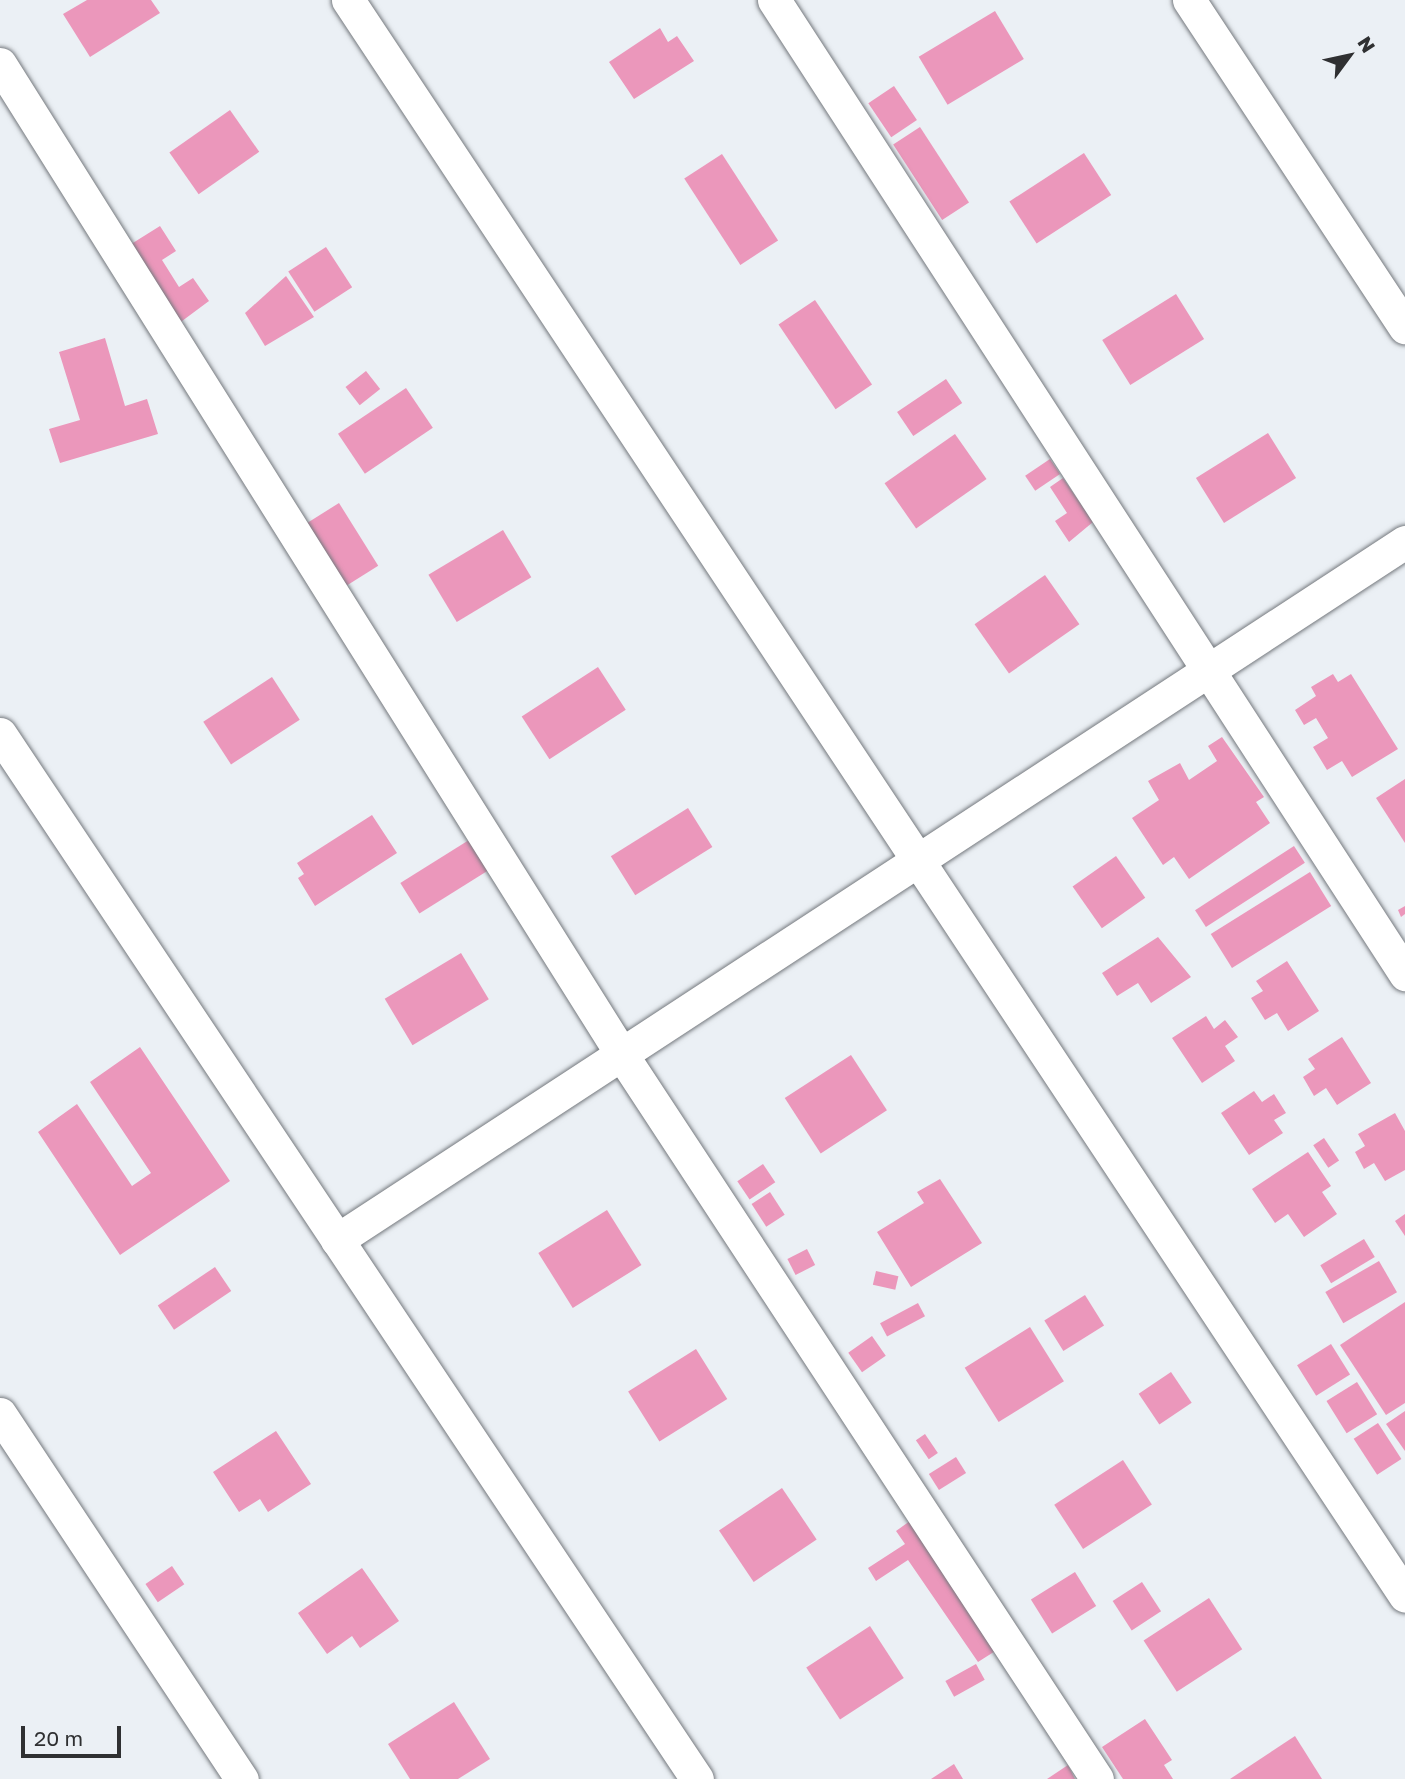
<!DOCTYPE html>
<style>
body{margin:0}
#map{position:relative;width:1405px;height:1779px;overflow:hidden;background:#ebf0f5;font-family:"Golos Text",sans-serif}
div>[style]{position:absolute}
.building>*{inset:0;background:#eb97bb;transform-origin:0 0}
.roads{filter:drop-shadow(0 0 2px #75797e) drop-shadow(0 0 2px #75797e)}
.street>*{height:33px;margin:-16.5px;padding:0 16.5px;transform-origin:16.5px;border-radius:16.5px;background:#fff}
span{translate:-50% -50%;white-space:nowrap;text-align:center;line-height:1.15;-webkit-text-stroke:7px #ebf0f5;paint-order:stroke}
.north{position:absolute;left:1314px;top:21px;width:70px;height:70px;-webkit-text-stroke:5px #ebf0f5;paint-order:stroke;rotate:57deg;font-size:19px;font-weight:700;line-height:28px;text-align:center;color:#2f3032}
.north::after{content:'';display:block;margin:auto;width:24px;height:32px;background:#2f3032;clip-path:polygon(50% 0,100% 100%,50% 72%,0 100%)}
.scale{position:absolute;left:21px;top:1726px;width:100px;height:32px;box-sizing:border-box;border:4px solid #2f3032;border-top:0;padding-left:9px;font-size:21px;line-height:24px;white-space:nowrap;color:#2f3032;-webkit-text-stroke:5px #ebf0f5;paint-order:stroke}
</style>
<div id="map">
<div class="building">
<div style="clip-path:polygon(87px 0,151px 0,160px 13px,90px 57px,63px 14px)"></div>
<div style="left:995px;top:11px;width:56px;height:89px;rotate:59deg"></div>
<div style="clip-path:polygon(660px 28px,668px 42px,677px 36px,694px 61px,634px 99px,609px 62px)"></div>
<div style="left:894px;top:86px;width:41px;height:31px;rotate:56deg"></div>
<div style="left:230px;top:110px;width:51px;height:74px;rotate:55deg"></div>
<div style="left:920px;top:127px;width:90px;height:32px;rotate:57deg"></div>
<div style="left:1084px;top:153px;width:50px;height:89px;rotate:57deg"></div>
<div style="left:722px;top:154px;width:103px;height:45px;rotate:57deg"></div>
<div style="clip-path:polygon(160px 226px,176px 251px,162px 260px,179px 287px,193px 278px,209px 301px,178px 324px,128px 246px)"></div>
<div style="left:326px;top:247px;width:48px;height:45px;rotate:57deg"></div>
<div style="clip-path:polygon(286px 276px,314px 317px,265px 346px,245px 313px)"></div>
<div style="left:1176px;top:294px;width:53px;height:87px;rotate:58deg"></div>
<div style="left:815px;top:300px;width:102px;height:44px;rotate:56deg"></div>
<div style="clip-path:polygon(105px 338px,125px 406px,147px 399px,158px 434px,60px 463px,49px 429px,80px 420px,59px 352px)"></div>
<div style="left:366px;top:371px;width:23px;height:26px;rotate:52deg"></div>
<div style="left:946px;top:379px;width:29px;height:59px;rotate:56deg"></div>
<div style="left:406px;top:388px;width:48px;height:82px;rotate:56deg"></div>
<div style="left:1268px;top:433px;width:53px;height:85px;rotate:58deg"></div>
<div style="left:955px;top:434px;width:55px;height:86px;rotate:55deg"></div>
<div style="left:1050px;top:459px;width:18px;height:30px;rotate:56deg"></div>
<div style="clip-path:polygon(1063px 478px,1093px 522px,1069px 542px,1055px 521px,1067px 513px,1050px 487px)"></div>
<div style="left:339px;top:503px;width:74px;height:38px;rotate:58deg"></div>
<div style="left:503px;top:530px;width:55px;height:87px;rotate:59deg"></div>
<div style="left:1045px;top:575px;width:60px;height:86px;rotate:55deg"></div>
<div style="left:598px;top:667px;width:51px;height:91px;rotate:57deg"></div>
<div style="clip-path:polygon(1333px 674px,1338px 682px,1351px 674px,1398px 749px,1352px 777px,1342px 761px,1327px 770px,1313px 747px,1328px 738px,1316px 718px,1304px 725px,1295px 710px,1316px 696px,1311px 687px)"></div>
<div style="left:272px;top:677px;width:51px;height:82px;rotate:57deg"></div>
<div style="clip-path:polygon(1222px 737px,1264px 797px,1256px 802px,1270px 823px,1189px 879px,1174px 857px,1163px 865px,1132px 818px,1159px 800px,1148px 781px,1180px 763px,1189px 780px,1217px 761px,1208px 746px)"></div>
<div style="clip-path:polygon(1405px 779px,1405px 843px,1376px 798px)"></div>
<div style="left:688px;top:808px;width:46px;height:91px;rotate:58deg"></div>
<div style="clip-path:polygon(372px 815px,397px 853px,315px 906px,298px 878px,304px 874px,297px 863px)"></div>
<div style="left:469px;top:840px;width:36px;height:81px;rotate:58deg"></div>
<div style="left:1294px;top:846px;width:20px;height:118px;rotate:57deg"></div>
<div style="left:1116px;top:856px;width:51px;height:53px;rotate:55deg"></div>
<div style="left:1310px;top:872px;width:40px;height:117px;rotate:58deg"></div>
<div style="clip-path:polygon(1405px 906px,1405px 914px,1401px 917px,1398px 910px)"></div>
<div style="clip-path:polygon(1158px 937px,1191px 977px,1151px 1003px,1138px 983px,1117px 996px,1102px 973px)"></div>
<div style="left:461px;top:953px;width:54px;height:89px;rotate:59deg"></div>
<div style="clip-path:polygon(1287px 961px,1319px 1011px,1288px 1031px,1277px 1013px,1265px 1020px,1251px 998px,1263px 991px,1256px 981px)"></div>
<div style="clip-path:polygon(1206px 1016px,1214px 1029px,1225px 1020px,1238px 1037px,1225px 1046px,1235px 1061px,1202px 1083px,1172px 1038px)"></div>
<div style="clip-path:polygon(1342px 1037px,1371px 1083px,1337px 1105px,1326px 1088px,1314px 1096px,1303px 1077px,1315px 1069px,1308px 1059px)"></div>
<div style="clip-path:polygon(140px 1047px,230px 1181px,120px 1255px,38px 1132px,77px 1104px,132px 1186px,151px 1173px,90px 1082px)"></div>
<div style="left:851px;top:1055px;width:66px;height:79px;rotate:57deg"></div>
<div style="clip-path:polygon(1254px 1091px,1262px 1102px,1274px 1094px,1286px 1113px,1274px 1120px,1283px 1133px,1249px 1155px,1221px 1113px)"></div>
<div style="clip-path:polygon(1395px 1113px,1405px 1131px,1405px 1170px,1385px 1181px,1374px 1163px,1364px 1169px,1355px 1152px,1365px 1146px,1358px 1134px)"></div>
<div style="left:1324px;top:1138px;width:27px;height:13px;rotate:56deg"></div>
<div style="clip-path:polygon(1308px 1152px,1331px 1186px,1322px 1192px,1337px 1214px,1304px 1237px,1288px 1214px,1275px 1223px,1252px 1189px)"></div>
<div style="left:763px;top:1164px;width:22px;height:31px;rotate:56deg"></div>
<div style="clip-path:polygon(940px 1179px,982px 1243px,911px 1287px,877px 1232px,924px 1203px,917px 1192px)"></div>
<div style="left:770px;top:1192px;width:27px;height:22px;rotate:57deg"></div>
<div style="left:607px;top:1210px;width:65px;height:81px;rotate:58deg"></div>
<div style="clip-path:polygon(1405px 1214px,1405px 1236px,1395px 1221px)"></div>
<div style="left:1364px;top:1239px;width:21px;height:51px;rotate:59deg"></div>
<div style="left:807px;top:1249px;width:18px;height:22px;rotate:63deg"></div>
<div style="left:1379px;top:1261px;width:36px;height:62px;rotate:60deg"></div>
<div style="left:215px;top:1267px;width:29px;height:69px;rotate:56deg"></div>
<div style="left:876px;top:1271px;width:23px;height:14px;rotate:13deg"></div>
<div style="left:1085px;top:1295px;width:36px;height:48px;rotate:58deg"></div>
<div style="clip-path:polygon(1405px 1302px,1405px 1403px,1386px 1415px,1340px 1345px)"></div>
<div style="left:918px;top:1303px;width:15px;height:43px;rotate:62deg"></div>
<div style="left:1030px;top:1327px;width:64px;height:77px;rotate:58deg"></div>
<div style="left:872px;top:1336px;width:24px;height:29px;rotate:55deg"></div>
<div style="left:1331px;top:1344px;width:36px;height:40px;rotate:58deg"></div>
<div style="left:696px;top:1349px;width:59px;height:80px;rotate:58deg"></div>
<div style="left:1171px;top:1372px;width:37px;height:39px;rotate:56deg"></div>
<div style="left:1357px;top:1382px;width:38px;height:36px;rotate:58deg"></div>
<div style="clip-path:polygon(1405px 1411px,1405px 1451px,1386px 1424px)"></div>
<div style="left:1378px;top:1423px;width:43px;height:29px;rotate:57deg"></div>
<div style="clip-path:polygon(276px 1431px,311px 1484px,268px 1512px,260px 1499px,239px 1512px,213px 1472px)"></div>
<div style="left:925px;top:1434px;width:23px;height:11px;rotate:56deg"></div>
<div style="left:956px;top:1457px;width:19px;height:32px;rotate:58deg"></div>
<div style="left:1123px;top:1460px;width:53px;height:82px;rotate:57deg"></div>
<div style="left:782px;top:1488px;width:62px;height:76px;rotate:56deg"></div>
<div style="clip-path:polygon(910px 1521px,1000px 1648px,978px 1662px,908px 1560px,876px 1581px,868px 1568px,905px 1544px,896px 1531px)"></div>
<div style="left:172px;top:1566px;width:22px;height:32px;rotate:56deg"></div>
<div style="clip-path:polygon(362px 1568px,399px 1621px,360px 1648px,352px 1636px,327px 1654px,298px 1613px)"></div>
<div style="left:1075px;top:1572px;width:40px;height:52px;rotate:58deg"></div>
<div style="left:1142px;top:1582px;width:35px;height:35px;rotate:57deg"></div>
<div style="left:1209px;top:1598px;width:61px;height:78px;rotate:57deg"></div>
<div style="left:870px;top:1626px;width:62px;height:76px;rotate:57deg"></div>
<div style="left:976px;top:1664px;width:18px;height:35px;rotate:61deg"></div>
<div style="clip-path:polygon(454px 1702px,490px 1759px,458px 1779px,410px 1779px,388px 1744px)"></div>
<div style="clip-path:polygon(1145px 1719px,1172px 1760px,1164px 1765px,1173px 1779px,1123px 1779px,1102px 1747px)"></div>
<div style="clip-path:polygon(1295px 1736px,1322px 1779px,1230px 1779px)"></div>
<div style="clip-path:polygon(954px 1764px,963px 1779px,931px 1779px)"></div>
<div style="clip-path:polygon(1068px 1765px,1075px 1779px,1047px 1779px)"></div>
</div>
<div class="roads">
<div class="street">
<div style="left:348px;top:0;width:1914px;rotate:56.48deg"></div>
<div style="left:774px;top:0;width:1161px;rotate:57.06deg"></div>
<div style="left:1189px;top:0;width:392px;rotate:56.6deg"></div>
<div style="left:0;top:64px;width:1174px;rotate:57.88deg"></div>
<div style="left:624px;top:1058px;width:862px;rotate:56.73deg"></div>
<div style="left:0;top:734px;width:1256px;rotate:56.3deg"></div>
<div style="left:337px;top:1240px;width:1276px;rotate:-33.17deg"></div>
<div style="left:0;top:1414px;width:438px;rotate:56.5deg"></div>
</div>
</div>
<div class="north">N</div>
<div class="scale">20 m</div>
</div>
